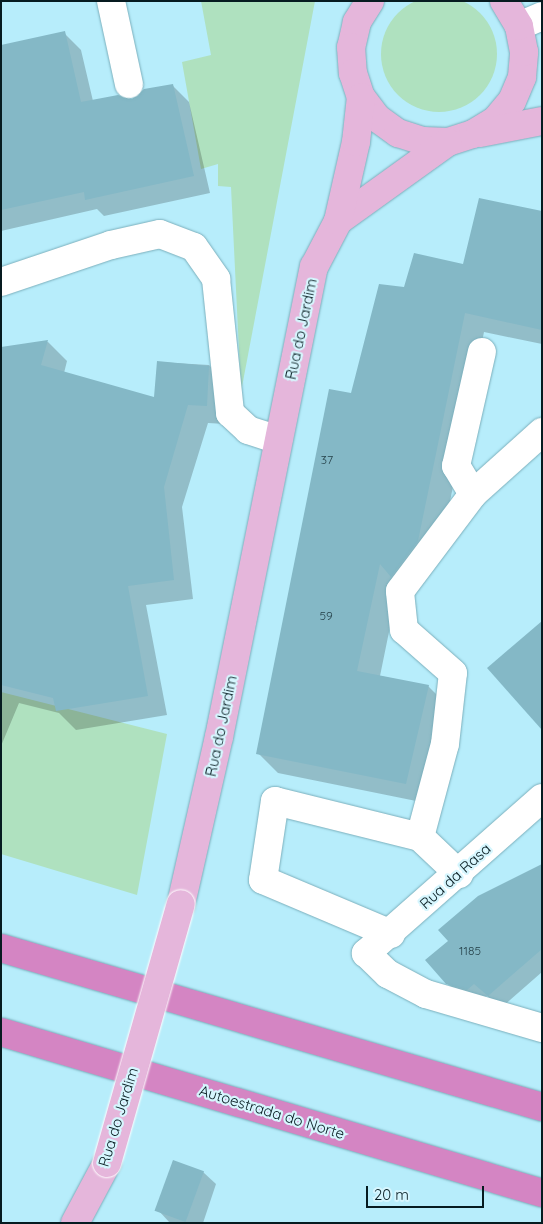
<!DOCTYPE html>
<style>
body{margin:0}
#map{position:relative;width:543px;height:1224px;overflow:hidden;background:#b7edfb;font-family:Quicksand,sans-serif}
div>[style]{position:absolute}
.green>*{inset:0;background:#afe1bf}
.round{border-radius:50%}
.shadow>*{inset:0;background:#0003}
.building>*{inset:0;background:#84b8c6;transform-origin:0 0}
.roads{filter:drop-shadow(0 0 1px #7bafbc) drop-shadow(0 0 1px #7bafbc)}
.minor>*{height:28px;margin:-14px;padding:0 14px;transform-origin:14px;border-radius:14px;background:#fff}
.major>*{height:28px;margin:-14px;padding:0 14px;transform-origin:14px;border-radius:14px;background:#e5b6db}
.highway>*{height:28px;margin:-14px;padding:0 14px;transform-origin:14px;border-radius:14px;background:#d485c3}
.bridges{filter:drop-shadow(0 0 1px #fff) drop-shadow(0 0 1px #fff)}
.major-bridge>*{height:28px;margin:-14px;padding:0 14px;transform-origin:14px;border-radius:14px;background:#e5b6db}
span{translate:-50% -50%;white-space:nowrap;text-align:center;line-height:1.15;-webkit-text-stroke:4.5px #d6f6fe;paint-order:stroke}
.number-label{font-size:12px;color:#26424a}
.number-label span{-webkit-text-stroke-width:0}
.street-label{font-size:15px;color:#061b20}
.frame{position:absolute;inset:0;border:2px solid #061b20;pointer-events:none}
.scale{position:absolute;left:366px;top:1186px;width:118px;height:22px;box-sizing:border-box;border:2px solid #061b20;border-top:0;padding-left:6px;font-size:15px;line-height:18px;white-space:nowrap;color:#061b20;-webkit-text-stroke:4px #d6f6fe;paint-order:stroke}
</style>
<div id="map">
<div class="green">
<div class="round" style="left:381px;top:-4px;width:116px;height:116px"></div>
<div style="clip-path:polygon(201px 1px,315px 1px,241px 392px,231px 187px,218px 186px,218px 164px,201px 169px,182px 62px,211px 55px)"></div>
<div style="clip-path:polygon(1px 692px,167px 734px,137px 895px,1px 854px)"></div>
</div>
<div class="shadow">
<div style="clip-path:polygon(64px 33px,81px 50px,93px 101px,132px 101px,172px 85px,189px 102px,210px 193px,104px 216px,97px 209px,1px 231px,1px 46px)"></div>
<div style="clip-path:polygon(542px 213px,542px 344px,484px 332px,438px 561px,399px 583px,380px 676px,428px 686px,448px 706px,426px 803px,278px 773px,258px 753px,351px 395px,405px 288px,464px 265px)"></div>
<div style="clip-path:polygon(48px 342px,67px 361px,64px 373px,155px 399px,158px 362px,209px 365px,228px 384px,225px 424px,208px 423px,182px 507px,193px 599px,146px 605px,167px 715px,76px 730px,59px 713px,19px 703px,1px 746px,1px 348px)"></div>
<div style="clip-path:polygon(542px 865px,542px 972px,501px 1008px,487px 996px,480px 1001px,460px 996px,447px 983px)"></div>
<div style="clip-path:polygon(203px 1172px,216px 1184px,203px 1223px,170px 1223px,158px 1210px)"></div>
</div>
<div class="building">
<div style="clip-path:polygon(65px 31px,81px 102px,118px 95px,132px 99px,144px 89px,173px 84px,194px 176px,85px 200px,84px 192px,1px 210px,1px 45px)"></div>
<div style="clip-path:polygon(479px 198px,542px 211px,542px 330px,465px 313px,418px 541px,391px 577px,380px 564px,357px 671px,429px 685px,406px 784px,256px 754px,329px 389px,351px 393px,379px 284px,404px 287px,414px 253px,463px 264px)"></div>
<div style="clip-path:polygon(48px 340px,41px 365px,154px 397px,157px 361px,209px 366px,207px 406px,188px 405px,164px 487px,174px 580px,128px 586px,148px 696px,56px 711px,53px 698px,1px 685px,1px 347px)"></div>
<div style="clip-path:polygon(542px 621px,542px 730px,487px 668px)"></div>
<div style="clip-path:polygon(542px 864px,542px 949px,488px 996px,474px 984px,467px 990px,446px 984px,425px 960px,448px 941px,438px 930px,478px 896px)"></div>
<div style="left:173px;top:1160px;width:33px;height:54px;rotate:20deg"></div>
</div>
<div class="roads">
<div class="minor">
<div style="left:111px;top:1px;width:85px;rotate:77.8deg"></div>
<div style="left:519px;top:26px;width:25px;rotate:-23deg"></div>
<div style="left:1px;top:282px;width:116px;rotate:-18.6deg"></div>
<div style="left:111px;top:245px;width:50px;rotate:-12.7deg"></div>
<div style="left:160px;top:234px;width:36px;rotate:21deg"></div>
<div style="left:194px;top:247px;width:39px;rotate:55deg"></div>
<div style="left:216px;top:279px;width:135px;rotate:84deg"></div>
<div style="left:230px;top:413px;width:25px;rotate:43deg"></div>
<div style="left:248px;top:430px;width:32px;rotate:18deg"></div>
<div style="left:473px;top:494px;width:33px;rotate:-121deg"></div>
<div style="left:456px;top:466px;width:117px;rotate:-77.2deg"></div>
<div style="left:542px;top:798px;width:235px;rotate:138.6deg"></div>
<div style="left:366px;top:953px;width:30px;rotate:44deg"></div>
<div style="left:388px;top:974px;width:43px;rotate:27.8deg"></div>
<div style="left:426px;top:994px;width:121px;rotate:16.3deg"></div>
<div style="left:420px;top:837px;width:96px;rotate:-75deg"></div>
<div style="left:445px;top:744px;width:71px;rotate:-83.6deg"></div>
<div style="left:453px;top:673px;width:65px;rotate:-138.7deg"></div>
<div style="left:404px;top:630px;width:39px;rotate:-96deg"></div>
<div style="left:400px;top:591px;width:121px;rotate:-53deg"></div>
<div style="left:473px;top:494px;width:93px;rotate:-41.9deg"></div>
<div style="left:391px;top:934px;width:139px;rotate:-157.1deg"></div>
<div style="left:263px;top:880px;width:80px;rotate:-81.4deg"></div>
<div style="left:275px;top:801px;width:149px;rotate:13.9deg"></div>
<div style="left:420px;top:837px;width:54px;rotate:43.5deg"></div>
</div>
<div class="major">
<div style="left:370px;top:1px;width:25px;rotate:122deg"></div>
<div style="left:357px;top:22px;width:26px;rotate:103deg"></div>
<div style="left:351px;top:47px;width:26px;rotate:86deg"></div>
<div style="left:353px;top:73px;width:25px;rotate:72deg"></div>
<div style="left:361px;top:97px;width:26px;rotate:53deg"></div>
<div style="left:377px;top:118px;width:26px;rotate:36deg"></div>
<div style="left:398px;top:133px;width:26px;rotate:18deg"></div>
<div style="left:423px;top:141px;width:25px;rotate:2deg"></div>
<div style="left:448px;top:142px;width:26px;rotate:-18deg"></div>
<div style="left:473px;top:134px;width:26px;rotate:-31deg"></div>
<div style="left:495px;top:121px;width:26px;rotate:-50deg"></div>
<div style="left:512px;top:101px;width:26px;rotate:-67deg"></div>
<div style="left:522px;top:77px;width:25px;rotate:-85deg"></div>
<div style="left:524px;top:52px;width:26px;rotate:-101deg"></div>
<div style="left:519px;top:26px;width:29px;rotate:-121deg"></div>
<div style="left:480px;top:133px;width:63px;rotate:-11deg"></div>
<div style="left:338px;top:221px;width:135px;rotate:-35.7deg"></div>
<div style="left:181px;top:904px;width:171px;rotate:-77.2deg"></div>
<div style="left:219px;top:737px;width:480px;rotate:-78.6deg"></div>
<div style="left:314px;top:267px;width:52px;rotate:-62.4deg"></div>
<div style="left:338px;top:221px;width:81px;rotate:-77.2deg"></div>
<div style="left:356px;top:142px;width:45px;rotate:-83.7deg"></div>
<div style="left:75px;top:1223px;width:68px;rotate:-61.9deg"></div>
</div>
<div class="highway">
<div style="left:1px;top:948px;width:564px;rotate:16.38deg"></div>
<div style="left:1px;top:1032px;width:564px;rotate:16.57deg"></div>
</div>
</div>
<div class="bridges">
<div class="major-bridge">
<div style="left:107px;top:1163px;width:269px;rotate:-74.1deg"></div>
</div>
</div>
<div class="number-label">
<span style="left:327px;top:460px">37</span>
<span style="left:326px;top:616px">59</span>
<span style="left:470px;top:951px">1185</span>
</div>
<div class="street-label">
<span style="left:301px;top:329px;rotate:-78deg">Rua do Jardim</span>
<span style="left:221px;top:726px;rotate:-78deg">Rua do Jardim</span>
<span style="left:455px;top:876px;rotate:-42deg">Rua da Rasa</span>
<span style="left:272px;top:1112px;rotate:17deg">Autoestrada do Norte</span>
<span style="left:118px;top:1117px;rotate:-73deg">Rua do Jardim</span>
</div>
<div class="frame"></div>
<div class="scale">20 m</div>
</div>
